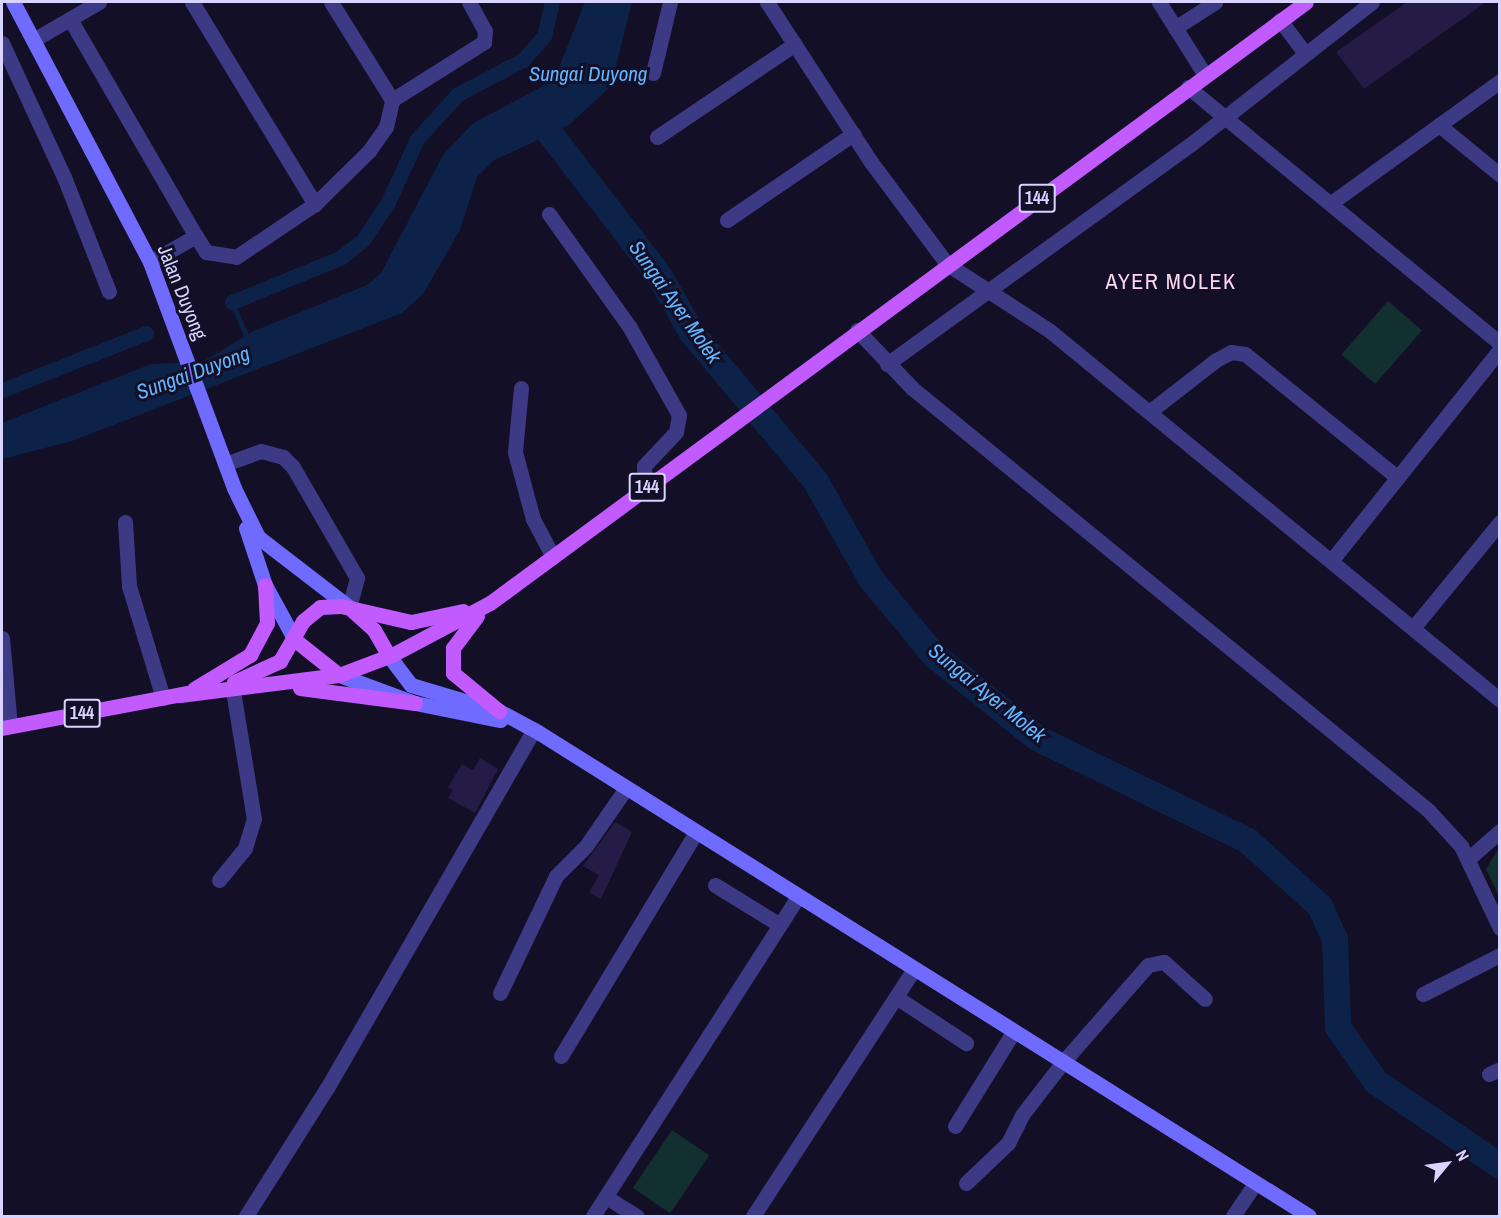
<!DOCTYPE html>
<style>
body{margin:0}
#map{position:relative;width:1501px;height:1218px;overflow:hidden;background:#130f26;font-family:"Archivo Narrow",sans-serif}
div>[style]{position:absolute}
.green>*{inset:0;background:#12302f;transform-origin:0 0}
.water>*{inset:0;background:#0c2248}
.stream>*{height:4.5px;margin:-2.25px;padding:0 2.25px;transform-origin:2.25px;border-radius:2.25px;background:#0c2248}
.canal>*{height:15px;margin:-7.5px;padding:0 7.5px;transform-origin:7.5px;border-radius:7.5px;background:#0c2248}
.river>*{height:26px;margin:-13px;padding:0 13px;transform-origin:13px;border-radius:13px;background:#0c2248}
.building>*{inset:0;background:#241b47}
.minor>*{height:15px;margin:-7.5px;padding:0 7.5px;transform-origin:7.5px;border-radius:7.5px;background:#3d3a85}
.secondary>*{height:15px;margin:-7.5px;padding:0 7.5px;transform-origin:7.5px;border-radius:7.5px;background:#6f6bff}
.primary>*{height:15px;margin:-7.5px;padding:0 7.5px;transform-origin:7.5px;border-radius:7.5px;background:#c25bff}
span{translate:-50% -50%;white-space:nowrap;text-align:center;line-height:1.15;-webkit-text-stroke:6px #130f26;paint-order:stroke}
.shield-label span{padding:2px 4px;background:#130f26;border:2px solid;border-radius:4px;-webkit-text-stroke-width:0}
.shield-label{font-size:18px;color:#d9d4ff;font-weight:700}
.street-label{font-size:20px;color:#d9d4ff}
.water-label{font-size:21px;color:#62b6ff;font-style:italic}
.quarter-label{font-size:22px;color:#ffd6f0;letter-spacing:1.5px}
.frame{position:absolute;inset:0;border:3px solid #d9d4ff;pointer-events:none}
.north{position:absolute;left:1417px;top:1134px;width:60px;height:60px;-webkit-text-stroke:4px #130f26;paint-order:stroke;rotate:61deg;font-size:16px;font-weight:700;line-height:24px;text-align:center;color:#d9d4ff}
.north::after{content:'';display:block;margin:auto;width:21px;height:27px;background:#d9d4ff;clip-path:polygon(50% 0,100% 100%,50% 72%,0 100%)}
</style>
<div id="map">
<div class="green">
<div style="left:1388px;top:301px;width:45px;height:71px;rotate:41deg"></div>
<div style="clip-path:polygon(1499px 848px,1500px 897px,1499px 897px,1486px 869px)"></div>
<div style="left:672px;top:1130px;width:45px;height:70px;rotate:34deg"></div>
</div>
<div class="water">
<div style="clip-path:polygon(585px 2px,632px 2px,611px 86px,569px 125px,493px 161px,477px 177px,460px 230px,423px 294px,402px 313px,72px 441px,2px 459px,2px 423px,151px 364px,202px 362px,254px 331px,367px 285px,381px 273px,443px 155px,472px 124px,554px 80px)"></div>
</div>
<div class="stream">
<div style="left:232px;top:302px;width:43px;rotate:66.4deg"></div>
</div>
<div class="canal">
<div style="left:232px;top:302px;width:117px;rotate:-22.2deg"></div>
<div style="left:340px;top:258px;width:29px;rotate:-38deg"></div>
<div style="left:363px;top:240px;width:45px;rotate:-56.7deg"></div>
<div style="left:388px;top:202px;width:69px;rotate:-65.3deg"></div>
<div style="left:417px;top:139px;width:61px;rotate:-47.7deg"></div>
<div style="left:458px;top:94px;width:73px;rotate:-27.6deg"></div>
<div style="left:523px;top:60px;width:32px;rotate:-49deg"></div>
<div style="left:544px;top:36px;width:35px;rotate:-77deg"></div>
<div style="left:2px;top:390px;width:155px;rotate:-21.6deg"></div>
</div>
<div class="river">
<div style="left:535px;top:114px;width:203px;rotate:52.4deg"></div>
<div style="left:659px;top:275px;width:67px;rotate:60.4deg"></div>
<div style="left:692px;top:333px;width:192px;rotate:50.1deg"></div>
<div style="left:815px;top:480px;width:114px;rotate:60.5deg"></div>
<div style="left:871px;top:579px;width:100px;rotate:50.3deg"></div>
<div style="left:935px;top:656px;width:131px;rotate:38.8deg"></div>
<div style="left:1037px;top:738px;width:235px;rotate:26deg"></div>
<div style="left:1248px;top:841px;width:97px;rotate:42.1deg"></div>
<div style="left:1320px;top:906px;width:36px;rotate:66deg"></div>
<div style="left:1335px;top:939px;width:88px;rotate:88deg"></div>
<div style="left:1338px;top:1027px;width:67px;rotate:55.4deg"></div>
<div style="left:1376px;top:1082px;width:150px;rotate:34.1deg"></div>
</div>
<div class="building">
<div style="clip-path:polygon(1407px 2px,1486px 2px,1364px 89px,1336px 52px)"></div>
<div style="clip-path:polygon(480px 758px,498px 769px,475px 813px,448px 798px,453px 790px,448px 787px,462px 764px,473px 770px)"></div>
<div style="clip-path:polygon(615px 822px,632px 832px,601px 899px,589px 893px,599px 875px,583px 866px)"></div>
</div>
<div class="minor">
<div style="left:192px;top:2px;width:237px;rotate:58.7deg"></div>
<div style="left:331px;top:2px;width:115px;rotate:58.1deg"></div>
<div style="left:767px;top:2px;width:191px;rotate:57deg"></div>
<div style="left:871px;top:162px;width:127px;rotate:53.3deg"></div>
<div style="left:947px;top:264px;width:123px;rotate:33deg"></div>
<div style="left:1050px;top:331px;width:582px;rotate:39.35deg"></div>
<div style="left:1159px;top:2px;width:86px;rotate:57.8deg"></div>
<div style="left:70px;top:19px;width:251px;rotate:59.9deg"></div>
<div style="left:1280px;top:20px;width:40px;rotate:53deg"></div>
<div style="left:1175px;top:28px;width:48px;rotate:-33deg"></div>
<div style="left:35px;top:39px;width:74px;rotate:-30deg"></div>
<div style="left:2px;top:43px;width:148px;rotate:65.2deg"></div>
<div style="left:64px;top:177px;width:123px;rotate:68.6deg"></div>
<div style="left:653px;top:73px;width:73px;rotate:-76.5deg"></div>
<div style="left:1188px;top:87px;width:404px;rotate:39.4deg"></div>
<div style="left:1439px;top:125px;width:79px;rotate:39.3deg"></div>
<div style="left:657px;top:137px;width:166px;rotate:-34deg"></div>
<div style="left:1331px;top:203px;width:208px;rotate:-35.8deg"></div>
<div style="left:549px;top:214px;width:138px;rotate:54.5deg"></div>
<div style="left:629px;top:326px;width:102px;rotate:60.7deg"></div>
<div style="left:679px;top:415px;width:17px;rotate:100deg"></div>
<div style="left:676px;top:432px;width:47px;rotate:133.3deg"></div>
<div style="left:644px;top:466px;width:22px;rotate:87deg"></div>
<div style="left:727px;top:220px;width:153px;rotate:-34.3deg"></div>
<div style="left:150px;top:262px;width:53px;rotate:-29.5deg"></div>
<div style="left:196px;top:236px;width:19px;rotate:58deg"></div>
<div style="left:206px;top:252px;width:30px;rotate:9deg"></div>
<div style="left:236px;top:257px;width:95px;rotate:-33.9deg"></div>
<div style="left:315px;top:204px;width:76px;rotate:-44.5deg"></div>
<div style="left:369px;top:151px;width:29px;rotate:-55deg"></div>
<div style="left:386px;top:127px;width:28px;rotate:-77deg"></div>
<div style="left:392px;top:100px;width:109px;rotate:-32.2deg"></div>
<div style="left:484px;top:42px;width:11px;rotate:-85deg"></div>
<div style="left:485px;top:31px;width:33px;rotate:-119deg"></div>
<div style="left:857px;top:330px;width:80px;rotate:46.5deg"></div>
<div style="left:912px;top:388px;width:667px;rotate:39.28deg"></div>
<div style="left:1428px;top:810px;width:49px;rotate:47.5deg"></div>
<div style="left:1461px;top:846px;width:91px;rotate:64.6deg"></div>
<div style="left:887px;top:364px;width:375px;rotate:-35.9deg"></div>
<div style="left:1191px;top:144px;width:230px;rotate:-38.1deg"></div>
<div style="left:521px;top:388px;width:64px;rotate:95.4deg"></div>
<div style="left:515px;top:452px;width:69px;rotate:75deg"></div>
<div style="left:533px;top:519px;width:43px;rotate:62.2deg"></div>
<div style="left:1149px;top:412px;width:85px;rotate:-37.8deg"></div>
<div style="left:1216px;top:360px;width:17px;rotate:-28deg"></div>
<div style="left:1231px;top:352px;width:14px;rotate:8deg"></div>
<div style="left:1245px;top:354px;width:196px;rotate:39deg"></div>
<div style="left:225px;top:464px;width:38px;rotate:-20deg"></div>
<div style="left:261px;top:451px;width:23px;rotate:15deg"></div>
<div style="left:283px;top:457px;width:14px;rotate:45deg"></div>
<div style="left:293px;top:467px;width:128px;rotate:60deg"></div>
<div style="left:357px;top:578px;width:30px;rotate:105deg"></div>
<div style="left:125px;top:522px;width:64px;rotate:86.4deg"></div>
<div style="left:129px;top:586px;width:117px;rotate:73.1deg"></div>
<div style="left:1331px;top:561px;width:271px;rotate:-51.4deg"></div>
<div style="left:1413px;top:628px;width:137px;rotate:-50.6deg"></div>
<div style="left:2px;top:638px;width:88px;rotate:84.8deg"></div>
<div style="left:1468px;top:859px;width:43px;rotate:-41.2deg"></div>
<div style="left:219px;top:880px;width:41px;rotate:-50.9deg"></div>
<div style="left:245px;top:848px;width:30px;rotate:-73deg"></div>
<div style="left:254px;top:819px;width:130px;rotate:-99.3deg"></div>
<div style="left:715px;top:885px;width:76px;rotate:31.6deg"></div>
<div style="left:500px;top:993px;width:130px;rotate:-64.4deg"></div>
<div style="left:556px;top:876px;width:42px;rotate:-45deg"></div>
<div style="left:586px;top:846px;width:70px;rotate:-55.4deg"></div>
<div style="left:1423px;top:994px;width:86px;rotate:-26.9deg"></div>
<div style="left:896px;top:997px;width:84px;rotate:33.3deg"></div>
<div style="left:561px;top:1056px;width:262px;rotate:-58.9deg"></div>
<div style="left:1489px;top:1074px;width:12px;rotate:-24deg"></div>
<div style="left:955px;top:1126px;width:112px;rotate:-58.2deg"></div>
<div style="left:966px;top:1183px;width:58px;rotate:-43.6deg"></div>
<div style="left:1008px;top:1143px;width:31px;rotate:-63deg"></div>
<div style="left:1022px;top:1115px;width:67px;rotate:-52.3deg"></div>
<div style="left:1063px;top:1062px;width:129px;rotate:-48.8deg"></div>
<div style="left:1148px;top:965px;width:16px;rotate:-11deg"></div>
<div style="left:1164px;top:962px;width:55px;rotate:42.1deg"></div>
<div style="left:606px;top:1197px;width:36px;rotate:32deg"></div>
<div style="left:246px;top:1216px;width:151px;rotate:-57.7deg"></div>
<div style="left:327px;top:1088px;width:414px;rotate:-60deg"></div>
<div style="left:593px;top:1216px;width:379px;rotate:-57.3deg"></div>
<div style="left:753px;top:1216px;width:295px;rotate:-56.9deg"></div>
<div style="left:1233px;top:1216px;width:40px;rotate:-56deg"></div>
</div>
<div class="secondary">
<div style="left:13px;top:2px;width:294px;rotate:62.2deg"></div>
<div style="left:150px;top:262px;width:241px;rotate:69.6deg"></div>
<div style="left:234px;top:488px;width:55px;rotate:63.9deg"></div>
<div style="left:258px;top:537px;width:115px;rotate:37.6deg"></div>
<div style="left:246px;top:528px;width:60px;rotate:71.6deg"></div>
<div style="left:265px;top:585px;width:63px;rotate:61.4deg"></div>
<div style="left:389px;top:656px;width:36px;rotate:53deg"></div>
<div style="left:411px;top:685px;width:92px;rotate:16.5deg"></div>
<div style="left:499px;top:711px;width:44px;rotate:28.3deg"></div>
<div style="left:538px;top:732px;width:910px;rotate:32.12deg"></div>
<div style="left:339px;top:675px;width:81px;rotate:20.2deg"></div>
<div style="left:415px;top:703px;width:87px;rotate:11.3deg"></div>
</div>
<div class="primary">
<div style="left:353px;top:611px;width:28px;rotate:42deg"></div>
<div style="left:374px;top:630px;width:30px;rotate:60deg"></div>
<div style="left:477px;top:616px;width:40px;rotate:127deg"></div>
<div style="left:453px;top:648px;width:25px;rotate:90deg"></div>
<div style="left:453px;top:673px;width:60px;rotate:39.6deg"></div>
<div style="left:295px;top:640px;width:56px;rotate:38.5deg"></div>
<div style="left:234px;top:682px;width:51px;rotate:-24.5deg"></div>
<div style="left:280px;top:661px;width:46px;rotate:-60.1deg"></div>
<div style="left:303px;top:621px;width:22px;rotate:-39deg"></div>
<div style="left:320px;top:607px;width:21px;rotate:-3deg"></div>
<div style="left:341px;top:606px;width:72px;rotate:12.9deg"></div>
<div style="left:411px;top:622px;width:53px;rotate:-11.9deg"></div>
<div style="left:300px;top:688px;width:116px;rotate:7.4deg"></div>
<div style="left:194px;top:689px;width:66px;rotate:-31.3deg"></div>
<div style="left:250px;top:655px;width:36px;rotate:-62deg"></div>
<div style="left:267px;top:623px;width:38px;rotate:-93deg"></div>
<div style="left:180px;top:695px;width:160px;rotate:-7.2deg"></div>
<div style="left:339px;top:675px;width:57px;rotate:-20.7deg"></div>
<div style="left:392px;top:655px;width:111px;rotate:-28deg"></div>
<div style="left:490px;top:603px;width:1013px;rotate:-36.37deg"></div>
<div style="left:2px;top:728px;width:189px;rotate:-10.7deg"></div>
</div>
<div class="shield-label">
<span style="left:1037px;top:198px">144</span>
<span style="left:647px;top:487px">144</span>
<span style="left:82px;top:713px">144</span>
</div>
<div class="street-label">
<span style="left:183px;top:292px;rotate:68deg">Jalan Duyong</span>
</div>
<div class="water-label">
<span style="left:588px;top:74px">Sungai Duyong</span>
<span style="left:675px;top:302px;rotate:55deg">Sungai Ayer Molek</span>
<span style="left:193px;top:373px;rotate:-20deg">Sungai Duyong</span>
<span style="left:987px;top:693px;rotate:39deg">Sungai Ayer Molek</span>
</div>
<div class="quarter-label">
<span style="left:1171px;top:282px">AYER MOLEK</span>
</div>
<div class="frame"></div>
<div class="north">N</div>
</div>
